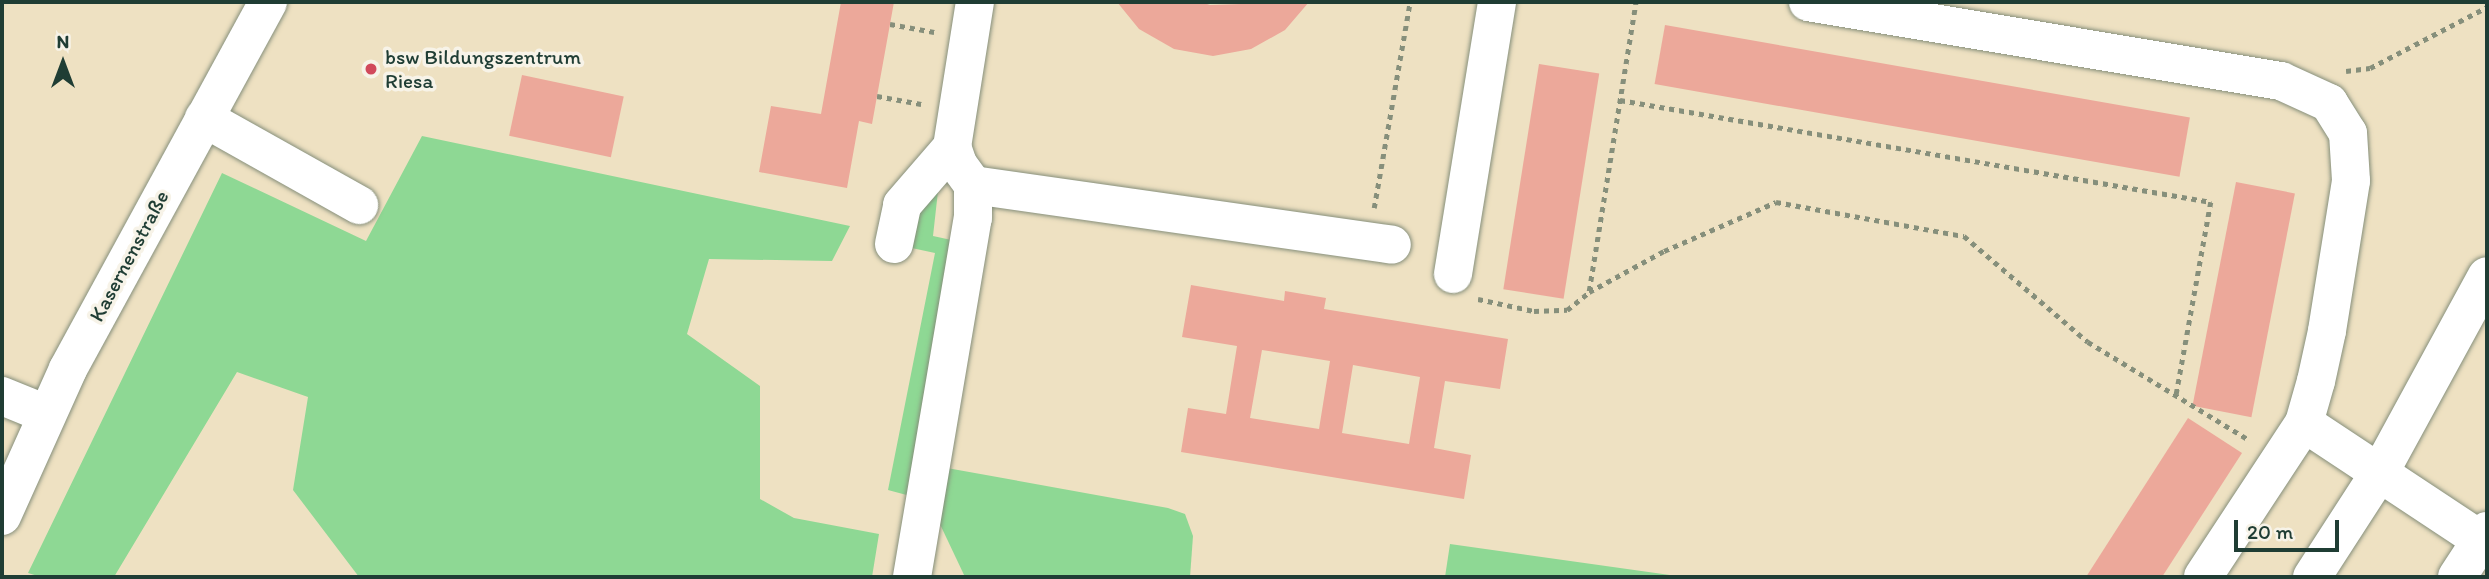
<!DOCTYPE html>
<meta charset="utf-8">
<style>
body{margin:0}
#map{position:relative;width:2489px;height:579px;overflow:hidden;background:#eee1c2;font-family:Itim,sans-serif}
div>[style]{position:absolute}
.green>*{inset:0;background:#8ed894}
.building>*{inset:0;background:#eca89a;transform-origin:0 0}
.path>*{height:4.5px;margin-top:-2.25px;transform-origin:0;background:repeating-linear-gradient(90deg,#868f7b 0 5px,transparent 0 10px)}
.roads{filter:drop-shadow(0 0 2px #868f7b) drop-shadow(0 0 2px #868f7b)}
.minor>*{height:38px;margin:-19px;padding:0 19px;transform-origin:19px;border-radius:19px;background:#fff}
.dots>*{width:19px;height:19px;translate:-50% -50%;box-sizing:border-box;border:4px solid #f7f3e8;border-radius:50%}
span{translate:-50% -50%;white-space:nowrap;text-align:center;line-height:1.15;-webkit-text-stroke:7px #f7f3e8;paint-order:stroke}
.poi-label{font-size:21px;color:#1f3d34}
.left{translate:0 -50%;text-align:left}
.street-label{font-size:21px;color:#1f3d34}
.frame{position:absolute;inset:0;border:4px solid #1f3d34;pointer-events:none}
.north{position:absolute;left:28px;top:28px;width:70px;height:70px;-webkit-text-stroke:5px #f7f3e8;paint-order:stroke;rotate:0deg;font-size:19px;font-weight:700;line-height:28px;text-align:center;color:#1f3d34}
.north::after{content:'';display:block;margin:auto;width:24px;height:32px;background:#1f3d34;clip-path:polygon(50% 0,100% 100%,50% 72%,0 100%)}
.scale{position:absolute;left:2234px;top:520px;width:105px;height:32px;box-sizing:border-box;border:4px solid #1f3d34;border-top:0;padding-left:9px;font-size:21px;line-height:24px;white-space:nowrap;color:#1f3d34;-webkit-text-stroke:5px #f7f3e8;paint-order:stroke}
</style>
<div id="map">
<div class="green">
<div style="clip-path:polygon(422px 136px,850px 226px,832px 261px,709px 259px,687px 334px,760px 386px,760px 499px,794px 518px,879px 534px,872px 577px,359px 577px,293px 490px,308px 397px,237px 372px,114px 577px,41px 577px,28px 573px,222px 173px,366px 241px)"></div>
<div style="clip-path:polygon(938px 191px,933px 236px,956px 241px,914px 497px,888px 490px,935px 253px,907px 247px,915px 200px)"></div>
<div style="clip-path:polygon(947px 468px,1168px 508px,1185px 514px,1193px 536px,1190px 577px,965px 577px,938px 520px)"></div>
<div style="clip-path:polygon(1450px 544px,1684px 577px,1445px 577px)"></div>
</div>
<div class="building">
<div style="clip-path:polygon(841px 2px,894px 2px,872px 124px,859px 121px,847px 188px,759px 172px,771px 106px,821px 114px)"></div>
<div style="clip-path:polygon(1117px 2px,1201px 2px,1210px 5px,1309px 2px,1285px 30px,1251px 49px,1213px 56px,1174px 49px,1139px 29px)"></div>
<div style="left:1665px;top:25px;width:533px;height:60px;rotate:10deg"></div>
<div style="left:1539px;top:64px;width:61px;height:228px;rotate:9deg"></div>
<div style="left:522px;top:75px;width:104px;height:62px;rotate:12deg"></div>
<div style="left:2236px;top:182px;width:60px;height:228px;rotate:11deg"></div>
<div style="clip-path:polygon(evenodd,1191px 285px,1284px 301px,1285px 291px,1326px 298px,1324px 309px,1508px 339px,1500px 389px,1445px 381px,1434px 448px,1471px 455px,1464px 499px,1181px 452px,1188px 408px,1226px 414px,1237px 346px,1182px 337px,1191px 285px,1262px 350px,1330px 361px,1319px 429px,1250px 418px,1262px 350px,1191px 285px,1353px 365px,1420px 377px,1409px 444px,1342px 433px,1353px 365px)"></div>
<div style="clip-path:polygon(2188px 418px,2242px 453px,2162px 577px,2086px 577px)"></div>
</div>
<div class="path">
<div style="left:890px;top:24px;width:45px;rotate:10.3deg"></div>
<div style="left:2346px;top:71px;width:24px;rotate:-7deg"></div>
<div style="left:2370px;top:68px;width:132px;rotate:-27.5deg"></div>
<div style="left:877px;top:96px;width:45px;rotate:10.3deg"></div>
<div style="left:1620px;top:100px;width:600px;rotate:9.79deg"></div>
<div style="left:2211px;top:202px;width:197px;rotate:100.2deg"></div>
<div style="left:1374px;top:208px;width:209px;rotate:-80.1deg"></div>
<div style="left:1589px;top:291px;width:293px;rotate:-80.8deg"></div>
<div style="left:1478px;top:299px;width:57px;rotate:12.1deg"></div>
<div style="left:1534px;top:311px;width:33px;rotate:-2deg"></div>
<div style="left:1567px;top:310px;width:28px;rotate:-39deg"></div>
<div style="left:1589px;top:292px;width:85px;rotate:-28.7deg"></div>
<div style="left:1664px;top:251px;width:122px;rotate:-23.6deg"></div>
<div style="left:1776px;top:202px;width:191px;rotate:10.3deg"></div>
<div style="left:1964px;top:236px;width:163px;rotate:40.5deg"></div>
<div style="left:2088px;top:342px;width:188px;rotate:31.3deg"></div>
</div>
<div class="roads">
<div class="minor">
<div style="left:1808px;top:2px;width:480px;rotate:9.5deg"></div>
<div style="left:2281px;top:81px;width:53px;rotate:24.6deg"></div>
<div style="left:2329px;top:103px;width:36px;rotate:58deg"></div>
<div style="left:2348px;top:133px;width:48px;rotate:86.4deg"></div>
<div style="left:2351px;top:181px;width:152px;rotate:99.1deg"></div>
<div style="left:2327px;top:331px;width:51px;rotate:102.4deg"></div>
<div style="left:2316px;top:381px;width:44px;rotate:105.9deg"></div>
<div style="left:2304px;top:423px;width:184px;rotate:123.3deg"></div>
<div style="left:204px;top:118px;width:178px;rotate:29.3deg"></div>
<div style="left:973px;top:185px;width:423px;rotate:8.1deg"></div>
<div style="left:894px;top:244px;width:40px;rotate:-78deg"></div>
<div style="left:902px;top:205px;width:77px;rotate:-49.2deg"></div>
<div style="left:1453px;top:274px;width:276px;rotate:-80.8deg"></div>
<div style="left:2px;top:396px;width:48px;rotate:22.2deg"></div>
<div style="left:2304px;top:423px;width:212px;rotate:33.5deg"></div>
<div style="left:2px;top:516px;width:161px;rotate:-65.8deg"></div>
<div style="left:68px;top:369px;width:418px;rotate:-61.4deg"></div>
<div style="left:912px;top:577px;width:364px;rotate:-80.4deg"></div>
<div style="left:973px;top:218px;width:33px;rotate:-90deg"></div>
<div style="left:973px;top:185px;width:26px;rotate:-126deg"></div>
<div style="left:958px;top:164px;width:18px;rotate:-109deg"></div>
<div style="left:952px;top:147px;width:147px;rotate:-81deg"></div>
<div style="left:2312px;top:577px;width:125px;rotate:-57.1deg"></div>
<div style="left:2380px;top:472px;width:223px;rotate:-61.4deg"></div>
<div style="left:2457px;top:577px;width:55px;rotate:-56.9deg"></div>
</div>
</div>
<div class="dots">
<div style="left:371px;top:69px;background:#d1495b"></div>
</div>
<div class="poi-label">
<span class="left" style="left:385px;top:69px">bsw Bildungszentrum<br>Riesa</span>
</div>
<div class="street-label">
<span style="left:129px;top:256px;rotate:-62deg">Kasernenstraße</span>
</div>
<div class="frame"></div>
<div class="north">N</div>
<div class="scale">20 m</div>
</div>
